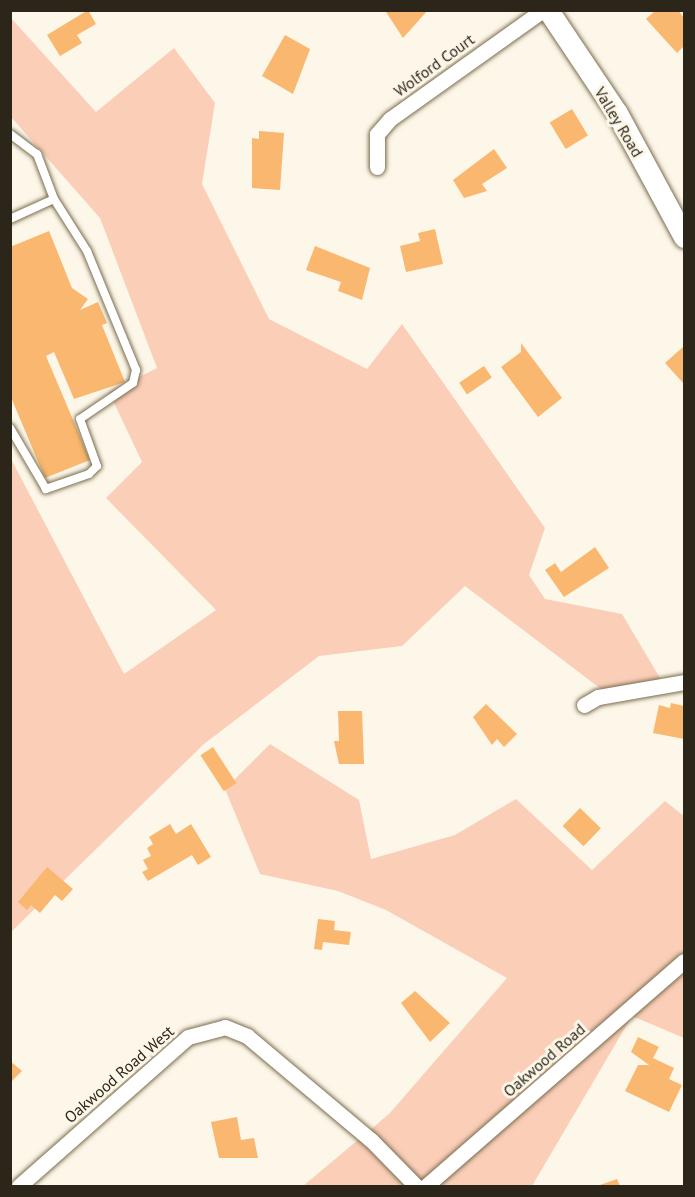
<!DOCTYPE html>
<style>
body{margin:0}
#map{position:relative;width:695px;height:1197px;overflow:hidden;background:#fdf7e9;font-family:"PT Sans",sans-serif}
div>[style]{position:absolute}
.green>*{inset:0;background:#fbceb8}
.building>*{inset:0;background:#f9b76f;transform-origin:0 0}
.roads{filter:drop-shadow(0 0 2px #7a6d4e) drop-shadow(0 0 2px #7a6d4e)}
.lane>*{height:8px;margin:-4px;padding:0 4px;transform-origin:4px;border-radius:4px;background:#fff}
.street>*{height:15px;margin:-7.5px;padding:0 7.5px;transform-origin:7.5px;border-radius:7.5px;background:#fff}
.secondary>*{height:21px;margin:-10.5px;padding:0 10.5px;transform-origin:10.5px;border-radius:10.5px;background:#fff}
span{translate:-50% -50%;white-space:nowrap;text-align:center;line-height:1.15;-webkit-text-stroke:6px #fdf7e9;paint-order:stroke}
.street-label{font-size:16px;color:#2b2619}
.frame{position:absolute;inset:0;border:12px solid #2b2619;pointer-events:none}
</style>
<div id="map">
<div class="green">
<div style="clip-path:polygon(11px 18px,96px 112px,174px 48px,215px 103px,202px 184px,269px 319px,367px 369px,402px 324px,545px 528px,529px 575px,545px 599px,622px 614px,663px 683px,609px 695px,465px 586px,402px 646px,319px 656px,204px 744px,11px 932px,10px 457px,124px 674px,216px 610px,106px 498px,142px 462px,109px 392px,157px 368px,100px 218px,11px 117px)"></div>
<div style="clip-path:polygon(270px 744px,359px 800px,371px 859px,455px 835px,516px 799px,592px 870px,665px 801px,684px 816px,684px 1038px,632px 1016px,532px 1186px,303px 1186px,389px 1114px,507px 978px,386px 910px,338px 891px,260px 874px,225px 789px)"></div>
</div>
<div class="building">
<div style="clip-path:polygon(88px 10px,96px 24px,77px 35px,82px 43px,60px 56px,47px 35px)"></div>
<div style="clip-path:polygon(428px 10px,403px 38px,386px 12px,388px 10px)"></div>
<div style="clip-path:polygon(656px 10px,678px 10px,684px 18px,684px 46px,677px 53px,646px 19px)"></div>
<div style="clip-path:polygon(285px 35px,310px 49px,293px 94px,262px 76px)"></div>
<div style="left:572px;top:109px;width:31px;height:26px;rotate:59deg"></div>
<div style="clip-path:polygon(259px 131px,284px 133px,280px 190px,252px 188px,252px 138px,259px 139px)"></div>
<div style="clip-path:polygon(494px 149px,507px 168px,482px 184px,487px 191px,464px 198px,453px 180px)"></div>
<div style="clip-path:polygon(435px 229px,443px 264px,406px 272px,400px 246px,420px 241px,418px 233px)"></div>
<div style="clip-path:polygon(49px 231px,72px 288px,88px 299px,80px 310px,98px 302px,107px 323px,102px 325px,125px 382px,74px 399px,54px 352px,46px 356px,90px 460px,45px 478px,10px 395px,10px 247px)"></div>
<div style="clip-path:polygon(315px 246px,370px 268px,362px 300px,338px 291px,341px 282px,306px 270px)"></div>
<div style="clip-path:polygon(521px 343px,562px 398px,538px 417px,501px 367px,521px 352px)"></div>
<div style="clip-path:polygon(683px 347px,684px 348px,684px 384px,665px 363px)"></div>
<div style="left:484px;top:366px;width:14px;height:30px;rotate:56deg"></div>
<div style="clip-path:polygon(595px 547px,609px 568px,564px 597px,545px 570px,555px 563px,561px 572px)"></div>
<div style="clip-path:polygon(671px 703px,684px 706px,684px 739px,653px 733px,659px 705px,670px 708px)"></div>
<div style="clip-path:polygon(486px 704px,517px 734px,504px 747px,497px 739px,492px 745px,473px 717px)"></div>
<div style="clip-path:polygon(338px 711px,362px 711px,364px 764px,339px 764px,334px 741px,339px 741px)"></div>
<div style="left:213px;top:747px;width:43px;height:15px;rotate:57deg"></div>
<div style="left:580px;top:808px;width:29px;height:25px;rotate:44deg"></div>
<div style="clip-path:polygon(170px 824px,176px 834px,191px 824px,211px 857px,198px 865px,192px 855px,148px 881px,142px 872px,148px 869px,143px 860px,151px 856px,147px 848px,153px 844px,149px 837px)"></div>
<div style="clip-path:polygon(47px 867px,73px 889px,62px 901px,55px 895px,40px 913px,31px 905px,27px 910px,18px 902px)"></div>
<div style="clip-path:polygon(318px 919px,335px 921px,334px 930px,351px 932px,349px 945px,323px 942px,322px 950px,314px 949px)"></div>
<div style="clip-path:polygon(415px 991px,450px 1023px,430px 1042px,401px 1003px)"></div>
<div style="clip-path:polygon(638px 1037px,659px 1047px,653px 1058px,674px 1068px,669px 1079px,682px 1085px,669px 1112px,625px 1091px,638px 1065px,649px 1065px,631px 1052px)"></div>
<div style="clip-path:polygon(10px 1061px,22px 1071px,10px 1083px)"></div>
<div style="clip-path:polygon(237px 1117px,241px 1140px,254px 1138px,258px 1158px,219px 1158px,211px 1122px)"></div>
<div style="clip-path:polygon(617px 1179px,620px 1186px,597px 1186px)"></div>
</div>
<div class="roads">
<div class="lane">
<div style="left:10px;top:134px;width:34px;rotate:37deg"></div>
<div style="left:37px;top:154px;width:48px;rotate:69.3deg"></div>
<div style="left:54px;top:199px;width:62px;rotate:57.6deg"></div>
<div style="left:87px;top:251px;width:129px;rotate:67.6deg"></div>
<div style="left:136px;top:370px;width:13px;rotate:103deg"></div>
<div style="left:133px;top:383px;width:64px;rotate:145.8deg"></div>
<div style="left:80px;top:419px;width:50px;rotate:70.1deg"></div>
<div style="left:97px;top:466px;width:11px;rotate:135deg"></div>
<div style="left:89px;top:474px;width:46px;rotate:160.8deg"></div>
<div style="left:46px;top:489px;width:71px;rotate:-120.5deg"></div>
<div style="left:10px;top:219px;width:48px;rotate:-24.4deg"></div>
</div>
<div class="street">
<div style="left:377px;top:167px;width:33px;rotate:-90deg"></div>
<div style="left:377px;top:134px;width:20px;rotate:-49deg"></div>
<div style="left:390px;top:119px;width:188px;rotate:-35.5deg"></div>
<div style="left:584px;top:705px;width:16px;rotate:-30deg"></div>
<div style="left:598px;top:697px;width:87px;rotate:-9.9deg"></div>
<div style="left:19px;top:1186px;width:225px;rotate:-41.4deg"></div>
<div style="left:188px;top:1037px;width:38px;rotate:-15deg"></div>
<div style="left:225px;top:1027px;width:24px;rotate:22deg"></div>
<div style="left:247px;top:1036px;width:162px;rotate:40deg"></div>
<div style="left:371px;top:1140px;width:64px;rotate:45.6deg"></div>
<div style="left:426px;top:1186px;width:342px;rotate:-41.1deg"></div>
</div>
<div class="secondary">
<div style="left:548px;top:10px;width:124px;rotate:56.2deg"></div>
<div style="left:617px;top:113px;width:141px;rotate:61.6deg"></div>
</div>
</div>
<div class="street-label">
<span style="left:434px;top:65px;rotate:-36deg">Wolford Court</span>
<span style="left:619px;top:122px;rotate:59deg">Valley Road</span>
<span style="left:544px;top:1060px;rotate:-41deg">Oakwood Road</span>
<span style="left:119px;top:1074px;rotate:-41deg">Oakwood Road West</span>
</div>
<div class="frame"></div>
</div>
